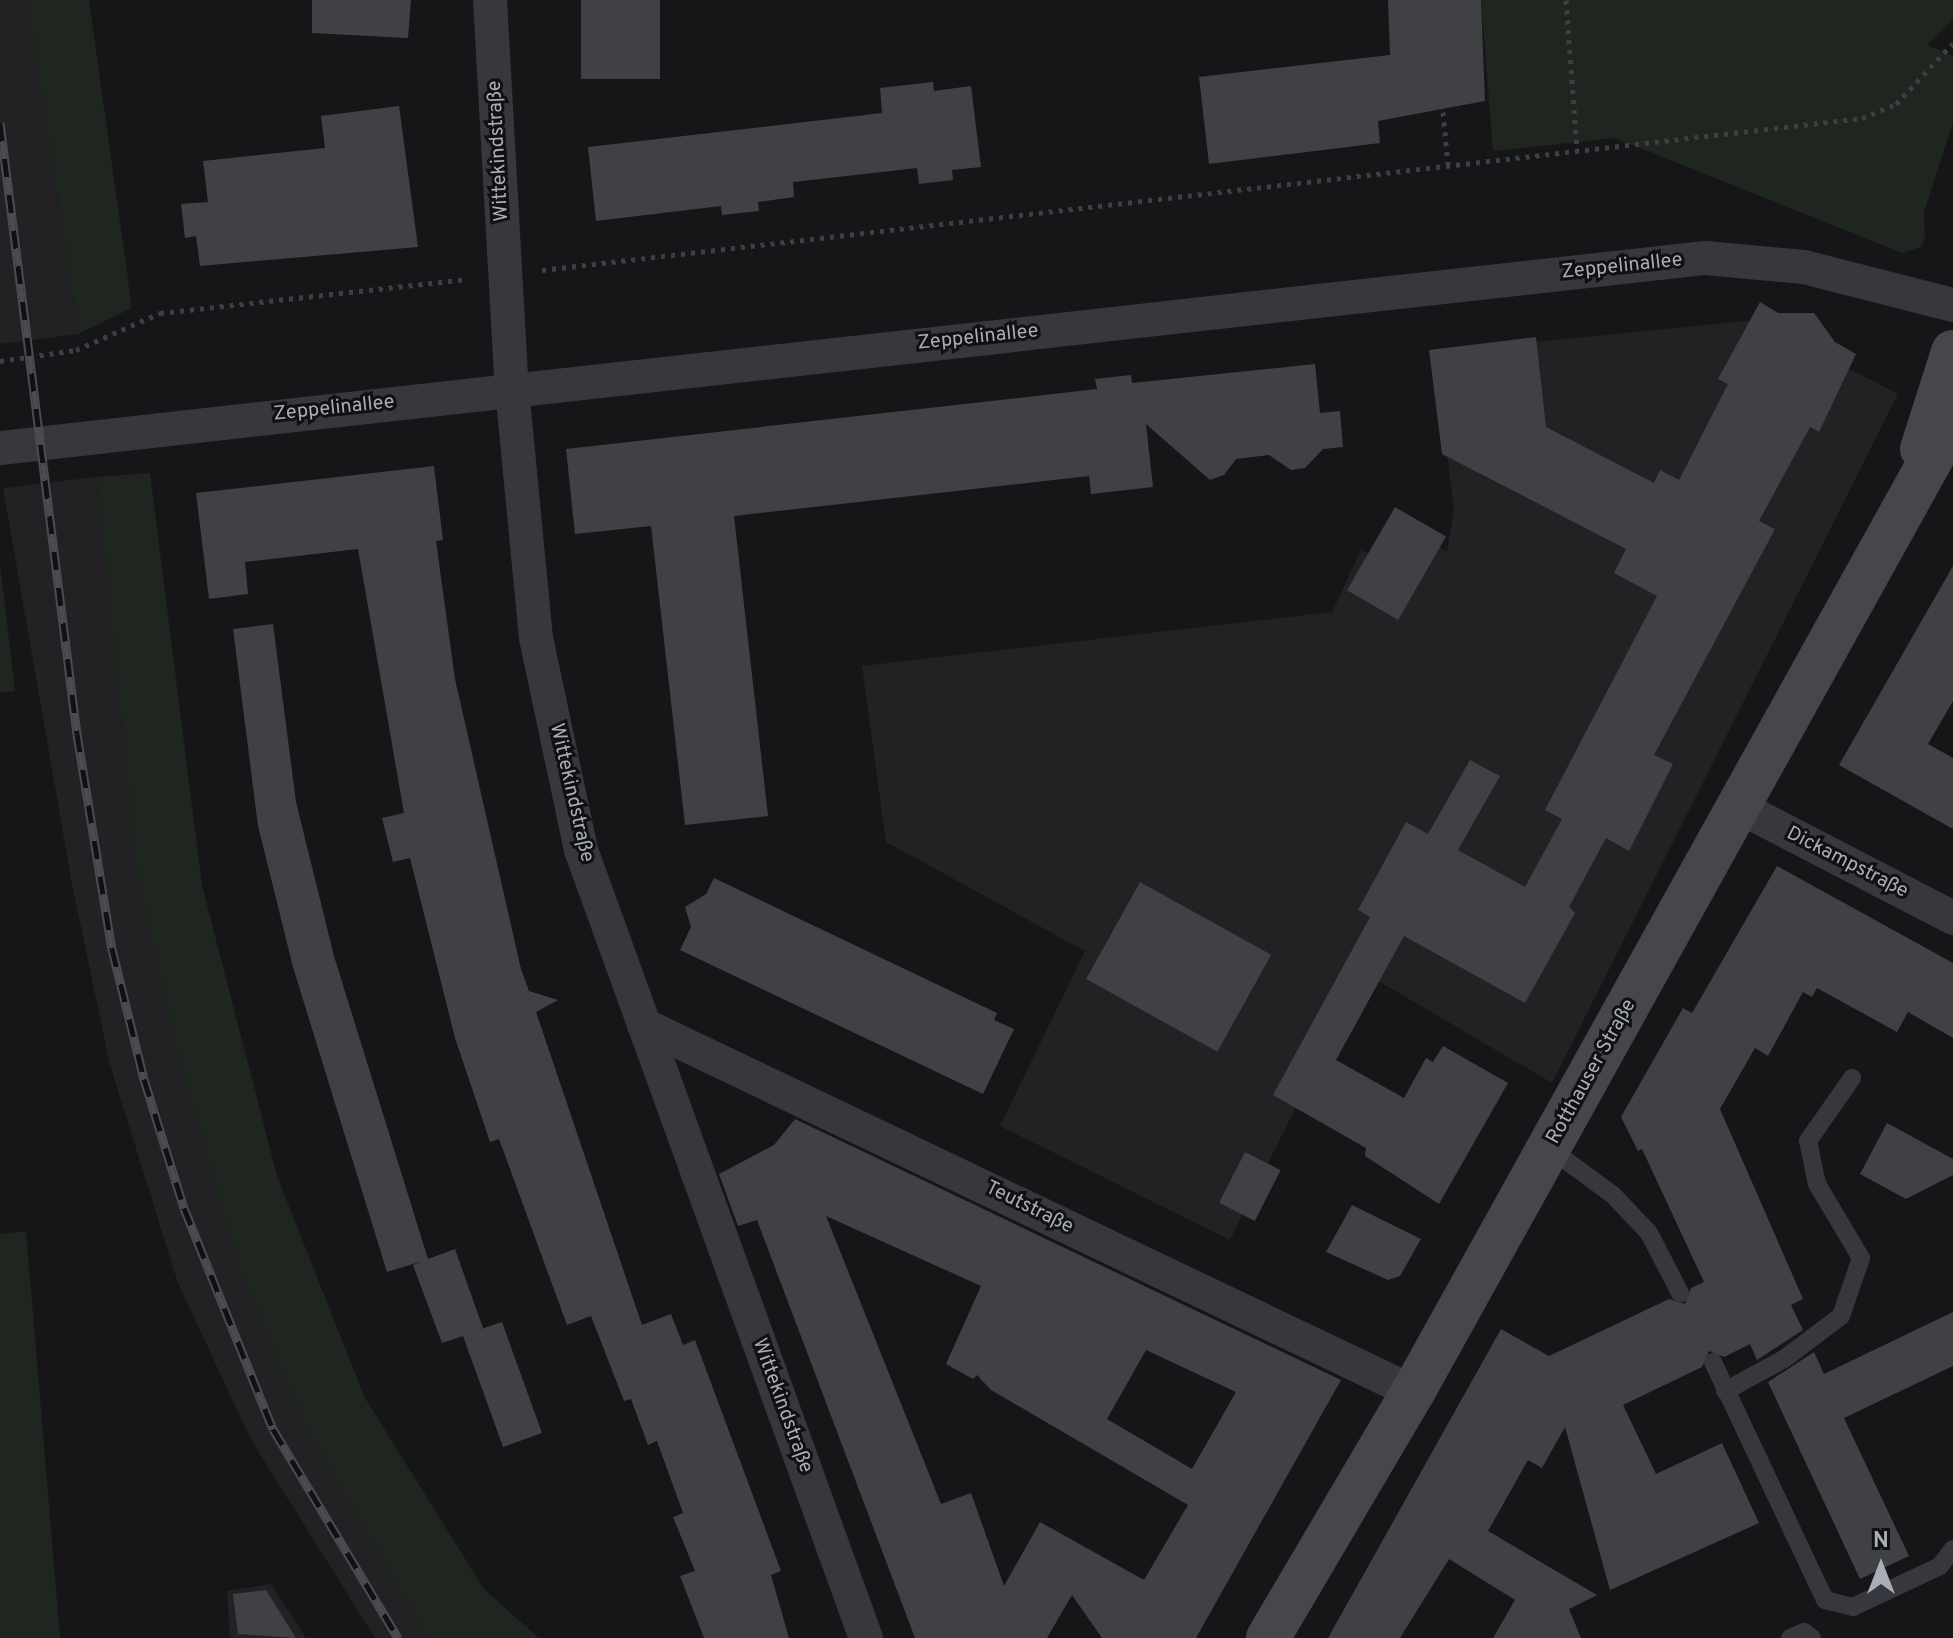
<!DOCTYPE html>
<meta charset="utf-8">
<style>
body{margin:0}
#map{position:relative;width:1953px;height:1638px;overflow:hidden;background:#161618;font-family:Overpass,sans-serif}
div>[style]{position:absolute}
.built>*{inset:0;background:#222225}
.green>*{inset:0;background:#1e261f}
.building>*{inset:0;background:#404145;transform-origin:0 0}
.path>*{height:5px;margin-top:-2.5px;transform-origin:0;background:repeating-linear-gradient(90deg,#3d3f44 0 4px,transparent 0 10px)}
.lane>*{height:18px;margin:-9px;padding:0 9px;transform-origin:9px;border-radius:9px;background:#37383d}
.street>*{height:34px;margin:-17px;padding:0 17px;transform-origin:17px;border-radius:17px;background:#37383d}
.secondary>*{height:44px;margin:-22px;padding:0 22px;transform-origin:22px;border-radius:22px;background:#45474d}
.rail>*{height:9px;margin-top:-4.5px;transform-origin:0;background:repeating-linear-gradient(90deg,#111113 0 18px,#4a4c52 0 36px);box-sizing:border-box;border-block:2px solid #4a4c52}
span{translate:-50% -50%;white-space:nowrap;text-align:center;line-height:1.15;-webkit-text-stroke:6px #111113;paint-order:stroke}
.street-label{font-size:20px;color:#a8adb8}
.north{position:absolute;left:1841px;top:1526px;width:80px;height:80px;-webkit-text-stroke:6px #111113;paint-order:stroke;rotate:0deg;font-size:22px;font-weight:700;line-height:32px;text-align:center;color:#a8adb8}
.north::after{content:'';display:block;margin:auto;width:28px;height:36px;background:#a8adb8;clip-path:polygon(50% 0,100% 100%,50% 72%,0 100%)}
</style>
<div id="map">
<div class="built">
<div style="clip-path:polygon(0 0,27px 0,78px 334px,0 344px)"></div>
<div style="clip-path:polygon(1755px 320px,1898px 394px,1552px 1083px,1363px 972px,1230px 1240px,1000px 1126px,1085px 951px,886px 842px,862px 666px,1332px 612px,1361px 550px,1388px 563px,1410px 533px,1447px 551px,1454px 510px,1435px 352px)"></div>
<div style="clip-path:polygon(96px 477px,137px 874px,176px 1048px,238px 1265px,305px 1426px,428px 1638px,375px 1638px,251px 1440px,178px 1283px,110px 1065px,72px 884px,3px 488px)"></div>
<div style="clip-path:polygon(271px 1584px,306px 1638px,230px 1638px,227px 1591px)"></div>
</div>
<div class="green">
<div style="clip-path:polygon(27px 0,89px 0,132px 308px,78px 334px)"></div>
<div style="clip-path:polygon(1481px 0,1953px 0,1953px 19px,1927px 45px,1953px 56px,1953px 123px,1924px 212px,1925px 239px,1921px 247px,1902px 253px,1615px 138px,1493px 151px)"></div>
<div style="clip-path:polygon(150px 473px,202px 885px,277px 1176px,365px 1398px,484px 1589px,539px 1638px,428px 1638px,305px 1426px,238px 1265px,176px 1048px,137px 874px,96px 477px)"></div>
<div style="clip-path:polygon(0 563px,15px 691px,0 693px)"></div>
<div style="clip-path:polygon(26px 1231px,60px 1638px,0 1638px,0 1234px)"></div>
</div>
<div class="building">
<div style="clip-path:polygon(312px 0,411px 0,408px 38px,312px 33px)"></div>
<div style="left:581px;top:0;width:79px;height:79px"></div>
<div style="clip-path:polygon(1388px 0,1481px 0,1485px 101px,1378px 121px,1380px 143px,1209px 164px,1199px 77px,1390px 55px)"></div>
<div style="clip-path:polygon(933px 82px,934px 91px,971px 86px,981px 167px,952px 170px,953px 180px,919px 184px,917px 168px,793px 182px,794px 197px,758px 202px,759px 211px,722px 215px,721px 206px,596px 221px,588px 147px,882px 113px,880px 88px)"></div>
<div style="clip-path:polygon(399px 106px,418px 247px,200px 266px,196px 236px,185px 238px,181px 204px,208px 202px,203px 161px,325px 148px,321px 116px)"></div>
<div style="clip-path:polygon(1760px 302px,1778px 313px,1814px 313px,1835px 342px,1856px 354px,1819px 432px,1810px 427px,1759px 521px,1775px 529px,1654px 755px,1673px 764px,1629px 851px,1606px 838px,1569px 907px,1575px 913px,1525px 1003px,1404px 936px,1336px 1060px,1404px 1098px,1426px 1058px,1433px 1062px,1443px 1046px,1508px 1083px,1439px 1204px,1365px 1156px,1366px 1148px,1273px 1095px,1370px 917px,1358px 910px,1406px 822px,1428px 834px,1470px 760px,1500px 776px,1458px 850px,1525px 887px,1562px 819px,1545px 810px,1657px 596px,1614px 573px,1626px 549px,1442px 454px,1429px 350px,1536px 337px,1546px 427px,1654px 483px,1660px 470px,1679px 480px,1728px 384px,1718px 379px)"></div>
<div style="clip-path:polygon(1315px 364px,1320px 413px,1340px 411px,1343px 447px,1323px 449px,1305px 468px,1291px 470px,1269px 455px,1236px 459px,1224px 475px,1210px 480px,1146px 424px,1153px 487px,1091px 494px,1089px 476px,734px 516px,768px 816px,685px 825px,651px 526px,575px 534px,566px 449px,1097px 389px,1095px 379px,1131px 375px,1132px 383px)"></div>
<div style="clip-path:polygon(434px 466px,443px 540px,436px 541px,455px 679px,521px 969px,529px 991px,558px 1000px,536px 1012px,642px 1325px,671px 1314px,683px 1345px,695px 1340px,781px 1571px,771px 1575px,789px 1638px,704px 1638px,680px 1576px,695px 1571px,673px 1517px,683px 1513px,657px 1441px,648px 1445px,631px 1399px,624px 1401px,591px 1316px,567px 1325px,499px 1139px,490px 1142px,455px 1038px,410px 858px,393px 862px,382px 818px,404px 813px,358px 549px,245px 562px,248px 594px,209px 599px,196px 493px)"></div>
<div style="left:1395px;top:507px;width:59px;height:96px;rotate:30deg"></div>
<div style="clip-path:polygon(1953px 566px,1953px 701px,1928px 744px,1953px 758px,1953px 829px,1839px 765px)"></div>
<div style="clip-path:polygon(273px 624px,296px 802px,334px 956px,428px 1259px,455px 1249px,483px 1328px,478px 1330px,502px 1322px,542px 1433px,503px 1447px,463px 1336px,442px 1343px,413px 1265px,423px 1261px,387px 1272px,293px 967px,258px 826px,233px 629px)"></div>
<div style="clip-path:polygon(1777px 866px,1953px 963px,1953px 1038px,1908px 1012px,1897px 1032px,1817px 988px,1812px 997px,1803px 992px,1768px 1056px,1755px 1048px,1720px 1109px,1803px 1299px,1791px 1305px,1803px 1330px,1757px 1360px,1750px 1344px,1724px 1357px,1709px 1351px,1702px 1367px,1623px 1405px,1656px 1474px,1722px 1443px,1759px 1523px,1610px 1590px,1565px 1427px,1542px 1468px,1528px 1460px,1488px 1531px,1597px 1595px,1569px 1609px,1581px 1638px,1493px 1638px,1515px 1600px,1449px 1559px,1400px 1638px,1328px 1638px,1501px 1329px,1549px 1356px,1669px 1299px,1685px 1304px,1691px 1288px,1704px 1282px,1642px 1149px,1638px 1151px,1621px 1117px,1683px 1008px,1692px 1013px)"></div>
<div style="clip-path:polygon(714px 878px,997px 1013px,994px 1020px,1014px 1029px,983px 1094px,680px 950px,691px 927px,685px 907px,706px 894px)"></div>
<div style="left:1140px;top:882px;width:150px;height:111px;rotate:29deg"></div>
<div style="clip-path:polygon(evenodd,795px 1119px,1341px 1380px,1196px 1638px,1102px 1638px,1072px 1595px,1047px 1638px,915px 1638px,757px 1220px,738px 1226px,719px 1174px,774px 1145px,795px 1119px,826px 1216px,981px 1286px,946px 1364px,973px 1379px,977px 1375px,991px 1390px,1188px 1505px,1144px 1580px,1040px 1522px,1004px 1586px,971px 1493px,941px 1504px,826px 1216px,795px 1119px,1146px 1350px,1236px 1392px,1192px 1469px,1107px 1419px,1146px 1350px)"></div>
<div style="clip-path:polygon(1887px 1123px,1953px 1159px,1953px 1175px,1906px 1199px,1860px 1174px)"></div>
<div style="left:1245px;top:1152px;width:40px;height:57px;rotate:27deg"></div>
<div style="clip-path:polygon(1352px 1205px,1421px 1239px,1400px 1276px,1388px 1280px,1326px 1252px)"></div>
<div style="clip-path:polygon(1953px 1312px,1953px 1366px,1844px 1418px,1909px 1556px,1860px 1579px,1768px 1382px,1814px 1352px,1824px 1374px)"></div>
<div style="clip-path:polygon(266px 1590px,296px 1638px,238px 1634px,233px 1594px)"></div>
</div>
<div class="path">
<div style="left:1566px;top:0;width:151px;rotate:85.8deg"></div>
<div style="left:1443px;top:112px;width:53px;rotate:84.6deg"></div>
<div style="left:542px;top:270px;width:1329px;rotate:-6.57deg"></div>
<div style="left:1862px;top:118px;width:37px;rotate:-22deg"></div>
<div style="left:1896px;top:104px;width:83px;rotate:-46.9deg"></div>
<div style="left:0;top:361px;width:77px;rotate:-8.2deg"></div>
<div style="left:76px;top:350px;width:92px;rotate:-23.8deg"></div>
<div style="left:160px;top:313px;width:310px;rotate:-6.3deg"></div>
</div>
<div class="lane">
<div style="left:1549px;top:1148px;width:79px;rotate:36.3deg"></div>
<div style="left:1613px;top:1195px;width:52px;rotate:46.5deg"></div>
<div style="left:1649px;top:1233px;width:68px;rotate:62.7deg"></div>
<div style="left:1713px;top:1362px;width:263px;rotate:64.8deg"></div>
<div style="left:1825px;top:1600px;width:29px;rotate:14deg"></div>
<div style="left:1853px;top:1607px;width:96px;rotate:-25.2deg"></div>
<div style="left:1940px;top:1566px;width:21px;rotate:-53deg"></div>
<div style="left:1725px;top:1391px;width:67px;rotate:-28.5deg"></div>
<div style="left:1784px;top:1359px;width:71px;rotate:-37deg"></div>
<div style="left:1841px;top:1316px;width:61px;rotate:-71deg"></div>
<div style="left:1861px;top:1258px;width:86px;rotate:-120.7deg"></div>
<div style="left:1817px;top:1184px;width:44px;rotate:-101.8deg"></div>
<div style="left:1808px;top:1141px;width:77px;rotate:-55.1deg"></div>
<div style="left:1790px;top:1638px;width:15px;rotate:-23deg"></div>
<div style="left:1804px;top:1632px;width:10px;rotate:37deg"></div>
</div>
<div class="street">
<div style="left:490px;top:0;width:390px;rotate:86.8deg"></div>
<div style="left:512px;top:389px;width:250px;rotate:84.5deg"></div>
<div style="left:536px;top:638px;width:217px;rotate:78deg"></div>
<div style="left:581px;top:850px;width:838px;rotate:70.12deg"></div>
<div style="left:0;top:448px;width:1716px;rotate:-6.36deg"></div>
<div style="left:1705px;top:258px;width:99px;rotate:5.2deg"></div>
<div style="left:1804px;top:267px;width:154px;rotate:14.3deg"></div>
<div style="left:1741px;top:808px;width:239px;rotate:27.4deg"></div>
<div style="left:644px;top:1025px;width:852px;rotate:25.51deg"></div>
</div>
<div class="secondary">
<div style="left:1922px;top:449px;width:102px;rotate:-72.3deg"></div>
<div style="left:1268px;top:1638px;width:286px;rotate:-59.5deg"></div>
<div style="left:1413px;top:1392px;width:1112px;rotate:-60.95deg"></div>
</div>
<div class="rail">
<div style="left:0;top:123px;width:616px;rotate:82.82deg"></div>
<div style="left:77px;top:734px;width:218px;rotate:80.8deg"></div>
<div style="left:112px;top:949px;width:134px;rotate:76.2deg"></div>
<div style="left:144px;top:1079px;width:135px;rotate:72.8deg"></div>
<div style="left:184px;top:1208px;width:238px;rotate:68.1deg"></div>
<div style="left:273px;top:1429px;width:244px;rotate:59.1deg"></div>
</div>
<div class="street-label">
<span style="left:499px;top:151px;rotate:-93deg">Wittekindstraße</span>
<span style="left:1622px;top:267px;rotate:-6deg">Zeppelinallee</span>
<span style="left:978px;top:338px;rotate:-6deg">Zeppelinallee</span>
<span style="left:334px;top:409px;rotate:-6deg">Zeppelinallee</span>
<span style="left:571px;top:793px;rotate:77deg">Wittekindstraße</span>
<span style="left:1847px;top:863px;rotate:27deg">Dickampstraße</span>
<span style="left:1592px;top:1072px;rotate:-61deg">Rotthauser Straße</span>
<span style="left:1029px;top:1208px;rotate:26deg">Teutstraße</span>
<span style="left:782px;top:1406px;rotate:70deg">Wittekindstraße</span>
</div>
<div class="north">N</div>
</div>
